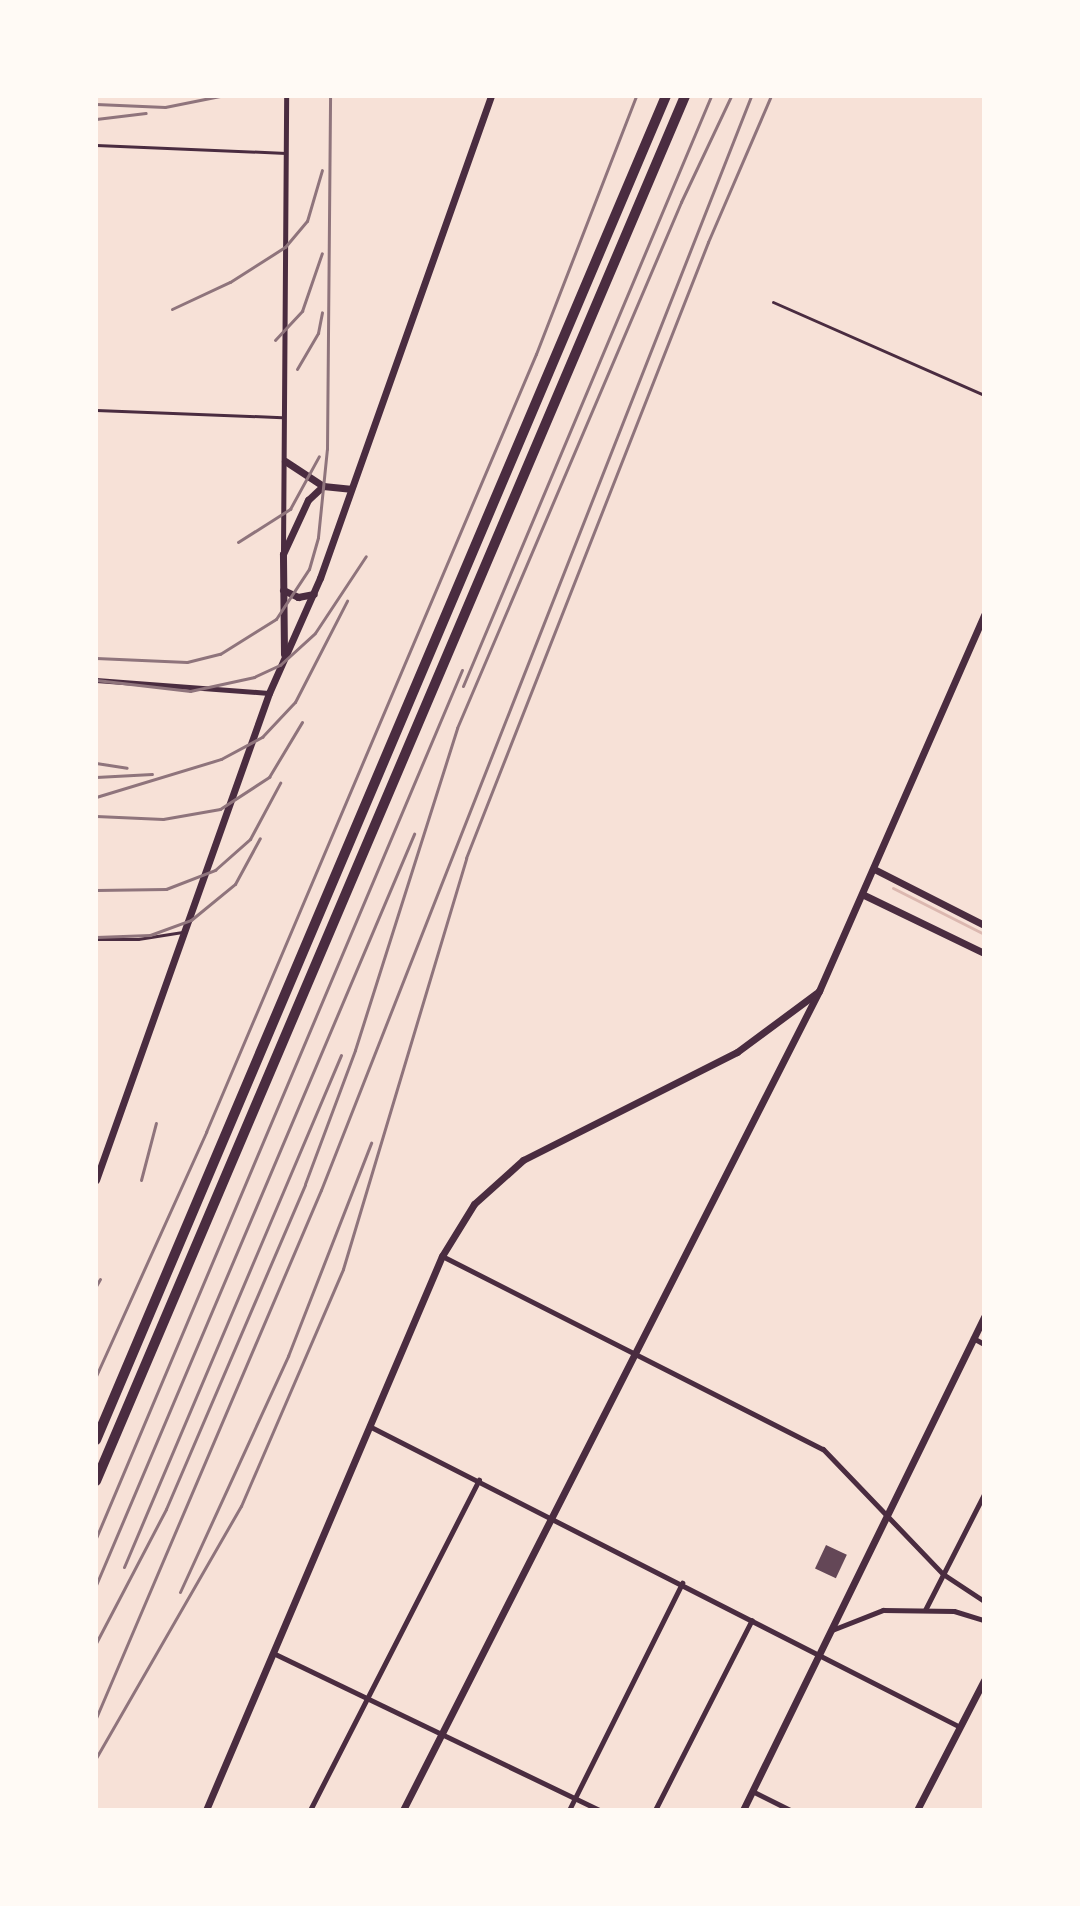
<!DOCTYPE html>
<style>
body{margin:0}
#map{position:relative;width:1080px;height:1906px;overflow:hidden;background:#f7e1d7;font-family:"Public Sans",sans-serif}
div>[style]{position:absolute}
.stream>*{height:3px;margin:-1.5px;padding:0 1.5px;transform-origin:1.5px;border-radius:1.5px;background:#dcb8b0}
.building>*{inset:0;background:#644757;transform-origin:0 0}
.service>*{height:3px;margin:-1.5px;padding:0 1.5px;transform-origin:1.5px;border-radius:1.5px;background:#4a2c40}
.minor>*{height:5px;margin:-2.5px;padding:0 2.5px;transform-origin:2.5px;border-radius:2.5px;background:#4a2c40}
.tertiary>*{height:7px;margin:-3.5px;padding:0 3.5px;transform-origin:3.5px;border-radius:3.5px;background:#4a2c40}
.secondary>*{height:7px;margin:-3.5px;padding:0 3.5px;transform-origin:3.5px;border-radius:3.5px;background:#4a2c40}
.motorway>*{height:10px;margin:-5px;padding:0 5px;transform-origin:5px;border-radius:5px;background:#4a2c40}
.rail>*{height:3px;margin:-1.5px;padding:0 1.5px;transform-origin:1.5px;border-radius:1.5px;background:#8f747c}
span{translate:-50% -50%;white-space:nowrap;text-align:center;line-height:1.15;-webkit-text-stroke:8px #fffaf5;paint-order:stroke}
.frame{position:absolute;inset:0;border:98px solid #fffaf5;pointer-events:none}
</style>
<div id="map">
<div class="stream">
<div style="left:893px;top:888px;width:102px;rotate:26.8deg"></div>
</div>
<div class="building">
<div style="left:826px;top:1545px;width:23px;height:26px;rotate:25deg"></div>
</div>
<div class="service">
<div style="left:96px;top:145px;width:190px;rotate:2.4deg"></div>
<div style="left:773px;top:302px;width:231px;rotate:23.8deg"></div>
<div style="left:96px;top:410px;width:186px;rotate:2.2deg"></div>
<div style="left:96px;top:939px;width:42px"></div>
<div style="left:138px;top:939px;width:45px;rotate:-9deg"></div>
</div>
<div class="minor">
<div style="left:283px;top:551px;width:455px;rotate:-89.6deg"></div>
<div style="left:96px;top:680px;width:173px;rotate:4.3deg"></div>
<div style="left:442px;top:1256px;width:427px;rotate:26.9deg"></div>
<div style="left:823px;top:1449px;width:173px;rotate:46.2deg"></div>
<div style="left:943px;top:1574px;width:49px;rotate:33.4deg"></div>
<div style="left:973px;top:1338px;width:13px;rotate:29deg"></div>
<div style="left:369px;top:1426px;width:663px;rotate:26.99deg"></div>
<div style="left:925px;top:1610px;width:130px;rotate:-63deg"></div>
<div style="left:832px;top:1630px;width:55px;rotate:-21.4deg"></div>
<div style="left:883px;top:1610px;width:71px;rotate:0.8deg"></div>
<div style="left:954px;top:1611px;width:31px;rotate:17deg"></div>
<div style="left:273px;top:1653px;width:362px;rotate:25.7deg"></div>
<div style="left:752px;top:1791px;width:42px;rotate:26.6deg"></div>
<div style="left:310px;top:1810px;width:371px;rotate:-62.9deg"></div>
<div style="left:569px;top:1810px;width:254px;rotate:-63.5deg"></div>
<div style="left:655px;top:1810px;width:213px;rotate:-63deg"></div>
</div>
<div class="tertiary">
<div style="left:285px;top:461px;width:45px;rotate:33.3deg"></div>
<div style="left:323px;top:486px;width:27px;rotate:6deg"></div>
<div style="left:283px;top:590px;width:17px;rotate:25deg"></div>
<div style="left:298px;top:597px;width:16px;rotate:-11deg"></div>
<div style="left:284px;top:654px;width:100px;rotate:-90.6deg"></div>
<div style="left:283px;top:554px;width:60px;rotate:-65.2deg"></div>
<div style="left:308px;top:500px;width:21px;rotate:-43deg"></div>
<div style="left:876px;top:870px;width:121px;rotate:27deg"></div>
<div style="left:864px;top:895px;width:133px;rotate:25.8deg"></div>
<div style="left:96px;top:1180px;width:517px;rotate:-70.44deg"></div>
<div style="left:269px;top:693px;width:126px;rotate:-66.1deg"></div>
<div style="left:320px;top:578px;width:511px;rotate:-70.47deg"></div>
<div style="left:206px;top:1810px;width:602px;rotate:-66.93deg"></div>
<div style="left:442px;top:1256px;width:61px;rotate:-58.4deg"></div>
<div style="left:474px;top:1204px;width:66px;rotate:-41.9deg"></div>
<div style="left:523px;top:1160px;width:240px;rotate:-26.8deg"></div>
<div style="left:737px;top:1052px;width:101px;rotate:-36.5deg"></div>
<div style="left:917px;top:1810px;width:146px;rotate:-62.7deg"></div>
</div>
<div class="secondary">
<div style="left:403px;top:1810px;width:919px;rotate:-63.07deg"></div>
<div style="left:819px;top:991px;width:411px;rotate:-66.3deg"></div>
<div style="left:743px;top:1810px;width:549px;rotate:-63.95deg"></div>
</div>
<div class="motorway">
<div style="left:96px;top:1440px;width:1460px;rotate:-67.02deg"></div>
<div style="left:96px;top:1481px;width:1505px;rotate:-66.96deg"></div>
</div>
<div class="rail">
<div style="left:96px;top:104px;width:69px;rotate:2.5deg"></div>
<div style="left:165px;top:107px;width:56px;rotate:-11.3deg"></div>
<div style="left:96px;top:119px;width:50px;rotate:-6.8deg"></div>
<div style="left:172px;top:309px;width:64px;rotate:-25deg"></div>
<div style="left:230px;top:282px;width:65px;rotate:-32.5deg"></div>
<div style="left:285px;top:247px;width:34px;rotate:-50deg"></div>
<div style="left:307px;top:221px;width:53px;rotate:-73.6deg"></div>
<div style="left:275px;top:340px;width:40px;rotate:-47deg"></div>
<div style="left:302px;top:311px;width:61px;rotate:-71deg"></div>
<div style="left:297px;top:369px;width:42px;rotate:-59.7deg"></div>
<div style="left:318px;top:333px;width:21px;rotate:-79deg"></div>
<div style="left:238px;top:542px;width:62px;rotate:-32.4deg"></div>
<div style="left:290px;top:509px;width:60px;rotate:-61.3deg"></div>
<div style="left:96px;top:658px;width:91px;rotate:2.5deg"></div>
<div style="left:187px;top:662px;width:34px;rotate:-14deg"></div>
<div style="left:220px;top:654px;width:66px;rotate:-32deg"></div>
<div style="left:276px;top:619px;width:60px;rotate:-56.6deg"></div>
<div style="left:309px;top:569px;width:33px;rotate:-74deg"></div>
<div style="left:318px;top:537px;width:88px;rotate:-84.2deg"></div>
<div style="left:327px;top:449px;width:353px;rotate:-89.5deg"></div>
<div style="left:96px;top:680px;width:95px;rotate:6.7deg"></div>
<div style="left:190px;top:691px;width:66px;rotate:-12.3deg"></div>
<div style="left:254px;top:677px;width:29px;rotate:-25deg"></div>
<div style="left:280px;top:665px;width:47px;rotate:-42.4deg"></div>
<div style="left:315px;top:633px;width:92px;rotate:-56.5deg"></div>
<div style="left:463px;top:686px;width:640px;rotate:-67.2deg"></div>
<div style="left:96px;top:763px;width:31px;rotate:9deg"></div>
<div style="left:96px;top:777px;width:56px;rotate:-3.1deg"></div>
<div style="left:96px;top:797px;width:131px;rotate:-16.9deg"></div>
<div style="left:221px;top:759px;width:47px;rotate:-28.2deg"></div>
<div style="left:262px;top:737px;width:48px;rotate:-46.7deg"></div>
<div style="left:295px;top:702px;width:114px;rotate:-62.8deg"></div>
<div style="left:96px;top:816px;width:67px;rotate:2.6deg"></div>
<div style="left:163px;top:819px;width:58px;rotate:-10deg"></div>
<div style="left:220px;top:809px;width:59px;rotate:-33.1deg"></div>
<div style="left:269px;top:777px;width:64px;rotate:-59deg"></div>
<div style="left:96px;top:890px;width:70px;rotate:-0.8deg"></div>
<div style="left:166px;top:889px;width:53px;rotate:-21.2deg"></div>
<div style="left:215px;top:870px;width:47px;rotate:-41.5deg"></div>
<div style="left:250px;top:839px;width:64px;rotate:-61.8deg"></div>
<div style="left:96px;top:937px;width:54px;rotate:-2.1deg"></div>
<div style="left:150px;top:935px;width:44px;rotate:-20.1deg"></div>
<div style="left:191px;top:920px;width:57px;rotate:-39.3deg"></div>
<div style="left:235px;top:884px;width:52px;rotate:-61.5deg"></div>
<div style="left:141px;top:1180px;width:59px;rotate:-75.3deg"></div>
<div style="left:96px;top:1286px;width:8px;rotate:-60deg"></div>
<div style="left:96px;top:1376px;width:268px;rotate:-65.7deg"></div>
<div style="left:206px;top:1132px;width:845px;rotate:-67.02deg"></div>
<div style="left:536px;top:354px;width:277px;rotate:-68.8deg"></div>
<div style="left:96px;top:1538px;width:942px;rotate:-67.14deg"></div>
<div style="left:124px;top:1567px;width:556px;rotate:-67.03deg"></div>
<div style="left:96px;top:1585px;width:816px;rotate:-67.05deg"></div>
<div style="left:180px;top:1592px;width:260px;rotate:-65.4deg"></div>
<div style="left:288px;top:1356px;width:229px;rotate:-68.7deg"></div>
<div style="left:96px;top:1643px;width:151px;rotate:-62.4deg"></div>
<div style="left:166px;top:1509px;width:353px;rotate:-66.8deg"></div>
<div style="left:305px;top:1184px;width:143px;rotate:-69.5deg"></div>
<div style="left:355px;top:1050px;width:338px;rotate:-72.4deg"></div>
<div style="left:457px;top:728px;width:572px;rotate:-66.93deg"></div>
<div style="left:681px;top:202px;width:117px;rotate:-64.7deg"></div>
<div style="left:96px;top:1718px;width:574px;rotate:-66.92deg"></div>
<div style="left:321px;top:1190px;width:1175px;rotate:-68.54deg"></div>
<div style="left:96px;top:1758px;width:291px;rotate:-60.1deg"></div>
<div style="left:241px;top:1506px;width:258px;rotate:-66.7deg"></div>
<div style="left:343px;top:1269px;width:429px;rotate:-73.3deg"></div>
<div style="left:466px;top:858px;width:662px;rotate:-68.55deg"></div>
<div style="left:708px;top:242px;width:159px;rotate:-66.7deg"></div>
</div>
<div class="frame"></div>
</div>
